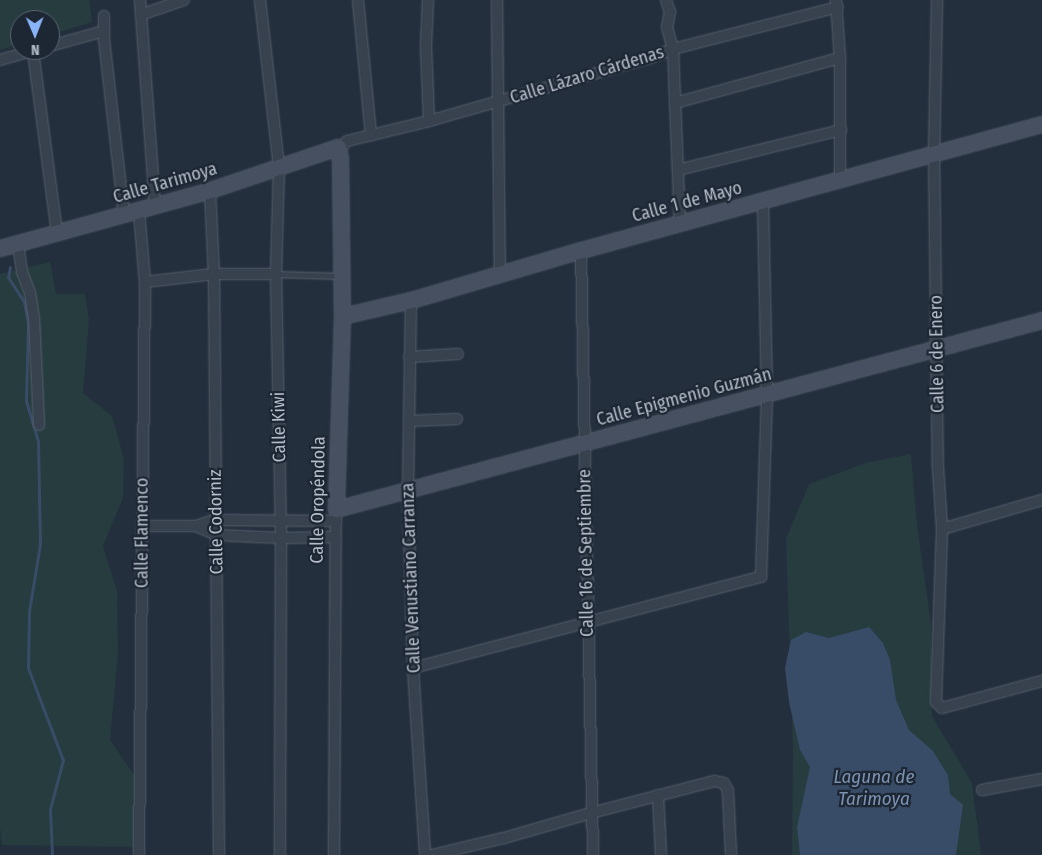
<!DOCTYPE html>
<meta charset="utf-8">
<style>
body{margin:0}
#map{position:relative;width:1042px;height:855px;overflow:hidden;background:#242f3e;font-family:"Fira Sans Condensed",sans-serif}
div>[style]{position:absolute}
.green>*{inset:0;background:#263c3f}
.water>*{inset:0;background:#394c67}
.stream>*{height:3px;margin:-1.5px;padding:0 1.5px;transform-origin:1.5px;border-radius:1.5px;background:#394c67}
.roads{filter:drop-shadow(0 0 1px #565f6c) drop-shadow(0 0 1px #565f6c)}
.lane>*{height:5px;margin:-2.5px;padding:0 2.5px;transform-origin:2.5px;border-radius:2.5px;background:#38414e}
.street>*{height:10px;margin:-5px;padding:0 5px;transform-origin:5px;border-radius:5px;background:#38414e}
.secondary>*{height:15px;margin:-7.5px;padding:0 7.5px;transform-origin:7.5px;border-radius:7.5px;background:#465061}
span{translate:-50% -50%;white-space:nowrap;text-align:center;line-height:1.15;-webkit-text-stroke:4.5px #1d2633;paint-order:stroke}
.street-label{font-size:18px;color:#b4bcc9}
.water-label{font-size:19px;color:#7c92b1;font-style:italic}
.north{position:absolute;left:10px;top:10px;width:50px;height:50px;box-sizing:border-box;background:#1d2633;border:1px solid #59626f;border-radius:50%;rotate:179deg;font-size:14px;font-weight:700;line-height:20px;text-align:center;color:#b4bcc9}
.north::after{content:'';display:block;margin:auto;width:18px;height:22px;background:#8ab4f8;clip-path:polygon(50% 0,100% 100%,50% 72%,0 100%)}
</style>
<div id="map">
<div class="green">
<div style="clip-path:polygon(0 0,89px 0,92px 22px,50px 35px,50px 20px,20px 20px,20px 44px,0 50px)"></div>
<div style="clip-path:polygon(50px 262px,56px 294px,85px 294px,89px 320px,83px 393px,112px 416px,124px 459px,123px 498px,103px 546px,117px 591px,118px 652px,110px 740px,136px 778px,137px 847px,2px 845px,0 827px,0 274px)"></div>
<div style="clip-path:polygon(911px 454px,917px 525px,931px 624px,932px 716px,972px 783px,981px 855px,792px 855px,793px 751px,786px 539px,809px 484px,866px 463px)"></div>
</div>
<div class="water">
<div style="clip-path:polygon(869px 627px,883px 643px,890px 660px,896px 700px,909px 730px,933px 751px,948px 775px,950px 794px,963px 805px,956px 855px,800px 855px,797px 827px,810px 767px,800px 750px,789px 702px,785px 668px,791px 640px,806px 632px,829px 638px)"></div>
</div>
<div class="stream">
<div style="left:10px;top:267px;width:10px;rotate:101deg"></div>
<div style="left:8px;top:277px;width:30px;rotate:57deg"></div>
<div style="left:24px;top:302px;width:21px;rotate:79deg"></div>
<div style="left:28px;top:323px;width:78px;rotate:91.5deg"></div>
<div style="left:26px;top:401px;width:42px;rotate:73.3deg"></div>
<div style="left:38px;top:441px;width:103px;rotate:88.9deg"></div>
<div style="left:40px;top:544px;width:68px;rotate:99.3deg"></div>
<div style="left:29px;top:611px;width:57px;rotate:91deg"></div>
<div style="left:28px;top:668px;width:98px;rotate:69.2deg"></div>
<div style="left:63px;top:760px;width:51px;rotate:104.9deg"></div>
<div style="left:50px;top:809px;width:46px;rotate:87.5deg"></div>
</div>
<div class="roads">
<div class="lane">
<div style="left:276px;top:274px;width:65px;rotate:1.8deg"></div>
</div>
<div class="street">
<div style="left:140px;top:0;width:207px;rotate:85.8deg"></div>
<div style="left:260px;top:0;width:168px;rotate:83.5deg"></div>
<div style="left:279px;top:167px;width:107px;rotate:91.6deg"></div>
<div style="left:276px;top:274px;width:264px;rotate:88.9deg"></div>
<div style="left:281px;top:538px;width:317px;rotate:90.2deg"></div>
<div style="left:358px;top:0;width:136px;rotate:84.5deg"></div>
<div style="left:428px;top:0;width:46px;rotate:92.5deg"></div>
<div style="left:426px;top:46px;width:75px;rotate:87.7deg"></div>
<div style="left:497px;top:0;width:274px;rotate:89.4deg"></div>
<div style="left:666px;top:0;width:13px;rotate:72deg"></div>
<div style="left:670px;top:12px;width:15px;rotate:101deg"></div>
<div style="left:667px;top:27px;width:23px;rotate:75deg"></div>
<div style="left:673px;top:49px;width:174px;rotate:87.7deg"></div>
<div style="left:836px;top:0;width:58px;rotate:86.1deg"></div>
<div style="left:840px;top:58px;width:121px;rotate:90deg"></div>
<div style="left:937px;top:0;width:153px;rotate:91.1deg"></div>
<div style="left:934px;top:153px;width:314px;rotate:89.3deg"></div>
<div style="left:938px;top:467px;width:62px;rotate:86.3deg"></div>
<div style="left:942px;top:529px;width:173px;rotate:92deg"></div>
<div style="left:936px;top:702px;width:8px;rotate:45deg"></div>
<div style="left:942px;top:708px;width:104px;rotate:-15.1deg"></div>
<div style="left:143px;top:14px;width:43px;rotate:-18.9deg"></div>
<div style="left:104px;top:16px;width:23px;rotate:90deg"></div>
<div style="left:104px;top:39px;width:177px;rotate:83.5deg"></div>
<div style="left:50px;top:46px;width:56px;rotate:-15.5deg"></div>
<div style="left:33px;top:51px;width:184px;rotate:82.5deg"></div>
<div style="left:0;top:60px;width:37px;rotate:-16deg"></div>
<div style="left:675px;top:103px;width:171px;rotate:-15.3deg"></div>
<div style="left:339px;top:149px;width:11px;rotate:-45deg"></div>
<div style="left:347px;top:141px;width:84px;rotate:-13.7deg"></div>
<div style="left:429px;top:121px;width:227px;rotate:-15.9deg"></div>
<div style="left:647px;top:59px;width:28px;rotate:-21deg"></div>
<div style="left:673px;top:49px;width:170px;rotate:-14.3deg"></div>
<div style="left:678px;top:170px;width:168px;rotate:-13.8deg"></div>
<div style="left:210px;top:190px;width:84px;rotate:87.3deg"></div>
<div style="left:214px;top:274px;width:581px;rotate:89.51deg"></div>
<div style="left:139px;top:211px;width:71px;rotate:85.2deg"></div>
<div style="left:145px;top:282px;width:573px;rotate:90.6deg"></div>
<div style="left:18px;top:243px;width:29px;rotate:82deg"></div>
<div style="left:22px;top:272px;width:22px;rotate:69deg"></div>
<div style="left:30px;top:293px;width:24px;rotate:81deg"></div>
<div style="left:34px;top:317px;width:108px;rotate:87.3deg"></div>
<div style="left:581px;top:250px;width:605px;rotate:88.86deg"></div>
<div style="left:145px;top:282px;width:69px;rotate:-6.6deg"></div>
<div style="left:214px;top:274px;width:62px"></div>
<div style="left:411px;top:300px;width:191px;rotate:90.9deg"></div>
<div style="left:408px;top:491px;width:177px;rotate:88.4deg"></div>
<div style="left:413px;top:668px;width:187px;rotate:86.3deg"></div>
<div style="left:409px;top:357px;width:49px;rotate:-3.5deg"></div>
<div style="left:409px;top:421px;width:48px;rotate:-2.4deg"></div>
<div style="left:142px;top:526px;width:54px"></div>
<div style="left:196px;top:526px;width:20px;rotate:-18deg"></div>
<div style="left:215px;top:520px;width:121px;rotate:0.5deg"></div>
<div style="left:196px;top:526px;width:22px;rotate:24deg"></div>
<div style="left:216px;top:535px;width:65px;rotate:2.6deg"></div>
<div style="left:281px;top:538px;width:54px;rotate:-1.1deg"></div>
<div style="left:942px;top:529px;width:104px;rotate:-16.2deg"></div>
<div style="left:413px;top:668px;width:360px;rotate:-14.7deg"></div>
<div style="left:761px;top:577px;width:183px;rotate:-88.1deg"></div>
<div style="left:767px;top:394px;width:194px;rotate:-91.2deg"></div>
<div style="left:982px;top:790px;width:61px;rotate:-10.4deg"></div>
<div style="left:658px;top:795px;width:60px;rotate:87.1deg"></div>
<div style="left:334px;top:855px;width:346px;rotate:-89.7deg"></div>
<div style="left:432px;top:855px;width:74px;rotate:-13.3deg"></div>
<div style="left:504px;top:838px;width:91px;rotate:-16deg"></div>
<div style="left:591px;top:813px;width:128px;rotate:-14.5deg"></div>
<div style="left:715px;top:781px;width:9px;rotate:13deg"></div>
<div style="left:724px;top:783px;width:9px;rotate:63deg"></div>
<div style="left:728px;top:791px;width:64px;rotate:87.3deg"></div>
</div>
<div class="secondary">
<div style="left:0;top:248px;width:218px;rotate:-15.4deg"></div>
<div style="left:210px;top:190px;width:135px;rotate:-18.6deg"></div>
<div style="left:338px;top:147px;width:11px;rotate:80deg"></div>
<div style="left:340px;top:158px;width:158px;rotate:89.3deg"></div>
<div style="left:342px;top:316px;width:193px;rotate:91.8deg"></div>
<div style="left:336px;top:509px;width:731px;rotate:-14.99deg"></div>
<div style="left:342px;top:316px;width:71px;rotate:-13.1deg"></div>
<div style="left:411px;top:300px;width:177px;rotate:-16.4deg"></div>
<div style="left:581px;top:250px;width:478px;rotate:-15.3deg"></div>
</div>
</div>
<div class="street-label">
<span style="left:587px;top:75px;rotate:-17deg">Calle Lázaro Cárdenas</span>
<span style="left:165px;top:183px;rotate:-16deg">Calle Tarimoya</span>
<span style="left:687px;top:202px;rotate:-15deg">Calle 1 de Mayo</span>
<span style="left:937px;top:354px;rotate:-91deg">Calle 6 de Enero</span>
<span style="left:684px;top:397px;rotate:-15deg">Calle Epigmenio Guzmán</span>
<span style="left:279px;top:427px;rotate:-91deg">Calle Kiwi</span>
<span style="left:318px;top:500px;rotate:-89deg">Calle Oropéndola</span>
<span style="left:216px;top:522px;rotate:-91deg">Calle Codorniz</span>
<span style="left:142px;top:533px;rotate:-90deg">Calle Flamenco</span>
<span style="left:586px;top:553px;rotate:-91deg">Calle 16 de Septiembre</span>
<span style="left:411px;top:578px;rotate:-92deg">Calle Venustiano Carranza</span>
</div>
<div class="water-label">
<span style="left:874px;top:788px">Laguna de<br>Tarimoya</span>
</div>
<div class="north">N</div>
</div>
